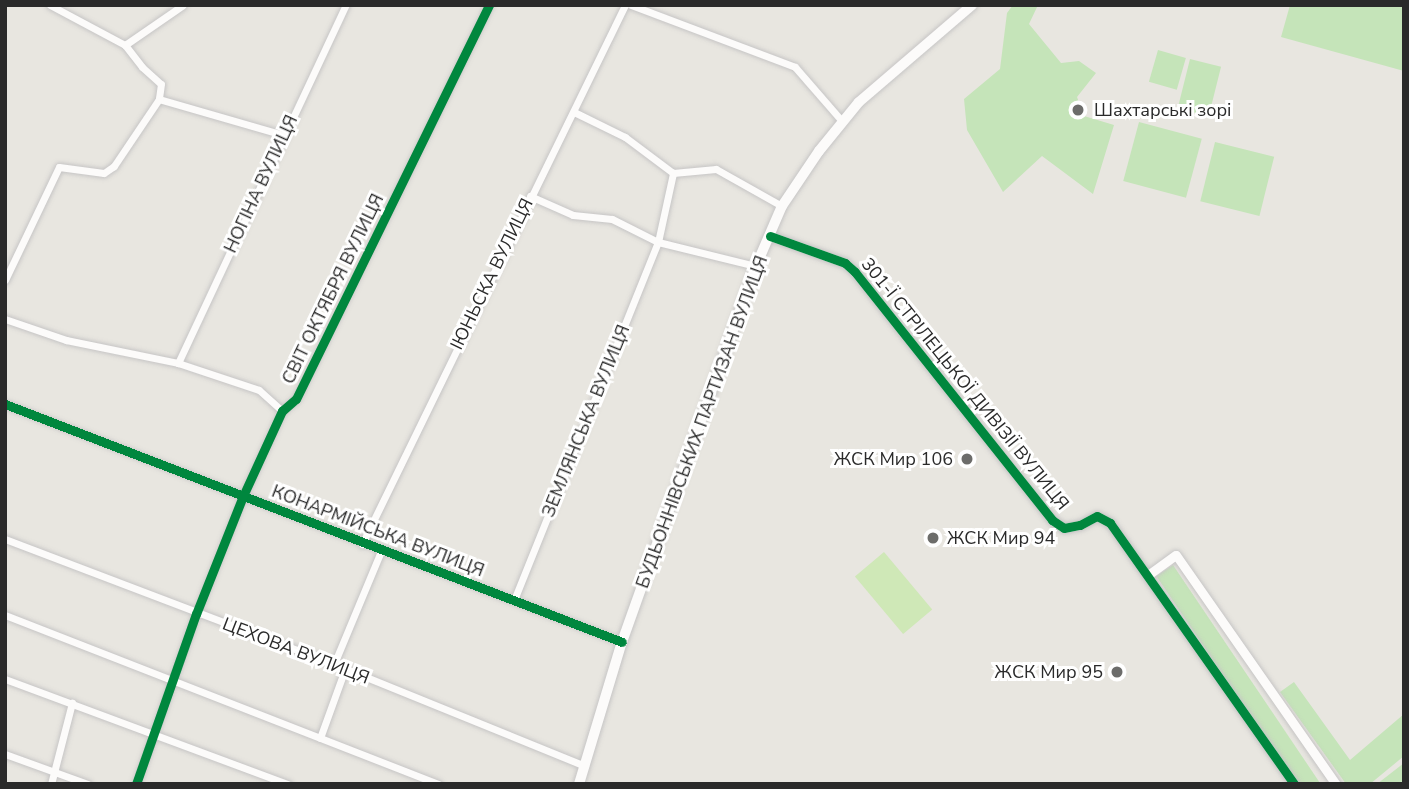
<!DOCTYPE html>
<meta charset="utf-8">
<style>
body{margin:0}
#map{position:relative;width:1409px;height:789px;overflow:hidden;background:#e8e6e0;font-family:"Nunito Sans",sans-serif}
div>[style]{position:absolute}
.green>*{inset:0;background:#c5e4b9;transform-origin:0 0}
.pitch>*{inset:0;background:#cfe8b7;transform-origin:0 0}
.roads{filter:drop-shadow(0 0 2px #c6c5c5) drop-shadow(0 0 2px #c6c5c5)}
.minor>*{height:7px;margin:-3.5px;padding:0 3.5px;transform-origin:3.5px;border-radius:3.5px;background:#fcfbfa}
.tertiary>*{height:9px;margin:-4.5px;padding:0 4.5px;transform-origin:4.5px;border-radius:4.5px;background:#fcfbfa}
.secondary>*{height:10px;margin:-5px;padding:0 5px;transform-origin:5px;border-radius:5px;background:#fcfbfa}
.cycleway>*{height:9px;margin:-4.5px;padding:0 4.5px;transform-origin:4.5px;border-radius:4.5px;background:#00873e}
.dots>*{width:19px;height:19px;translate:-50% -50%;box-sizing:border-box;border:4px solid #fff;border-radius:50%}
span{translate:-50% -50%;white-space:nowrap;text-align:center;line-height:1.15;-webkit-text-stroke:6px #fff;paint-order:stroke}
.poi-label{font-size:18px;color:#2a2a2a}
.left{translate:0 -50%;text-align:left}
.right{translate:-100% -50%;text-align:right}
.street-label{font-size:18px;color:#2a2a2a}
.frame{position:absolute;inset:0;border:7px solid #2a2a2a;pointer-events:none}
</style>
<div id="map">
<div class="green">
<div style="clip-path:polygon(1013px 5px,1038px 5px,1029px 24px,1061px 63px,1079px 61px,1096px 73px,1077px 97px,1084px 116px,1114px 125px,1093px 194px,1042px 156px,1003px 192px,967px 130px,964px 99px,1000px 69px,1007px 13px)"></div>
<div style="clip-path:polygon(1290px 5px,1404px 5px,1404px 71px,1281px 37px)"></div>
<div style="left:1158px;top:50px;width:29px;height:33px;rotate:16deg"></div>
<div style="left:1190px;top:59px;width:32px;height:51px;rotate:14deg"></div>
<div style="left:1139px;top:122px;width:65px;height:61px;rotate:15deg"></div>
<div style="left:1215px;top:142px;width:61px;height:61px;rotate:14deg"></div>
<div style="left:1173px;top:565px;width:265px;height:20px;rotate:56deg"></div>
<div style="clip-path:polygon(1294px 682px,1350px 760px,1404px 714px,1404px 756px,1370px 784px,1346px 784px,1280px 692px)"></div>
<div style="clip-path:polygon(1404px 763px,1404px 784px,1377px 784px)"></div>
</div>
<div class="pitch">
<div style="left:884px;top:552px;width:75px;height:38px;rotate:50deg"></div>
</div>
<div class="roads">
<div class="minor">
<div style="left:50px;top:5px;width:85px;rotate:28.1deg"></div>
<div style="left:125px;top:45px;width:28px;rotate:52deg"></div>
<div style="left:142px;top:67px;width:25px;rotate:42deg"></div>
<div style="left:161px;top:84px;width:15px;rotate:98deg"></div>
<div style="left:159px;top:99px;width:130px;rotate:16.1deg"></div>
<div style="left:631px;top:5px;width:175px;rotate:20.7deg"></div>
<div style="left:795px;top:67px;width:72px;rotate:49deg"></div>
<div style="left:125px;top:45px;width:70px;rotate:-34.6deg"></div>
<div style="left:574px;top:112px;width:57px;rotate:26.1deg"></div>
<div style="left:625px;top:137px;width:60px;rotate:36.9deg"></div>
<div style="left:673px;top:173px;width:43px;rotate:-5.3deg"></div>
<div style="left:716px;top:169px;width:76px;rotate:29.3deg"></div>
<div style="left:530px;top:196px;width:47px;rotate:23.8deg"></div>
<div style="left:573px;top:215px;width:39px;rotate:6deg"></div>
<div style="left:612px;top:219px;width:51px;rotate:26.6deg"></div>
<div style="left:658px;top:242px;width:101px;rotate:13.8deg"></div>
<div style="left:5px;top:280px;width:125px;rotate:-64.5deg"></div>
<div style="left:59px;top:167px;width:45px;rotate:7.6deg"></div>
<div style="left:104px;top:173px;width:12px;rotate:-35deg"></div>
<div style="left:114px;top:166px;width:81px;rotate:-56.1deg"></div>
<div style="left:5px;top:319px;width:65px;rotate:19deg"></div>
<div style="left:66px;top:340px;width:114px;rotate:11.6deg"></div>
<div style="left:178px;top:363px;width:85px;rotate:18.4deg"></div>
<div style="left:259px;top:390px;width:31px;rotate:42deg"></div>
<div style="left:178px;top:363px;width:395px;rotate:-64.9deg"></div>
<div style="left:5px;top:404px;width:661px;rotate:21.09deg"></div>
<div style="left:5px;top:539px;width:352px;rotate:20.8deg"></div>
<div style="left:334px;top:664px;width:271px;rotate:22.1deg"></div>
<div style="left:362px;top:544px;width:600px;rotate:-63.99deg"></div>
<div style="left:514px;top:600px;width:386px;rotate:-68.1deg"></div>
<div style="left:658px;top:242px;width:71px;rotate:-77.7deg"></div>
<div style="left:5px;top:615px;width:465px;rotate:21.3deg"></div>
<div style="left:334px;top:664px;width:122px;rotate:-67.4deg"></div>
<div style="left:5px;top:679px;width:302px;rotate:20.4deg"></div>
<div style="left:320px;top:738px;width:73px;rotate:-70.1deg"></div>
<div style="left:5px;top:754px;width:88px;rotate:19.9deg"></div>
<div style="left:51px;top:784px;width:84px;rotate:-75.5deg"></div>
<div style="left:136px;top:784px;width:180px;rotate:-70.6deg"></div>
<div style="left:196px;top:614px;width:127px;rotate:-68.3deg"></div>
<div style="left:243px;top:496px;width:94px;rotate:-65.4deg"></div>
<div style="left:282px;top:411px;width:18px;rotate:-41deg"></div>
<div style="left:296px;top:399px;width:439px;rotate:-63.9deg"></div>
</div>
<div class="tertiary">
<div style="left:770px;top:236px;width:80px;rotate:19.8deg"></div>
<div style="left:845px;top:263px;width:13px;rotate:42deg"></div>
<div style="left:855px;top:272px;width:317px;rotate:51.5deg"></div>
<div style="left:1052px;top:520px;width:14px;rotate:34deg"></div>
<div style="left:1064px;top:528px;width:16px;rotate:-11deg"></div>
<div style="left:1080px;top:525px;width:19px;rotate:-28deg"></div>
<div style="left:1097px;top:516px;width:15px;rotate:28deg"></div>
<div style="left:1110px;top:523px;width:319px;rotate:54.8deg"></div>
<div style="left:1148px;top:575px;width:34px;rotate:-36deg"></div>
<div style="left:1176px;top:555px;width:279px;rotate:55.1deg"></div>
</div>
<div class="secondary">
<div style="left:579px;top:784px;width:148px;rotate:-73.2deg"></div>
<div style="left:622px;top:642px;width:399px;rotate:-70.4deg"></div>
<div style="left:756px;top:266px;width:65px;rotate:-66.6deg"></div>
<div style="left:782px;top:206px;width:66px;rotate:-56.1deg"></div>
<div style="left:819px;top:151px;width:63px;rotate:-50.8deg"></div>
<div style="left:859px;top:102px;width:149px;rotate:-40.6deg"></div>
</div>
</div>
<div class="cycleway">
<div style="left:770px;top:236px;width:80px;rotate:19.8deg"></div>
<div style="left:845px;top:263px;width:13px;rotate:42deg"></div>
<div style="left:855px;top:272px;width:317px;rotate:51.5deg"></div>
<div style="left:1052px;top:520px;width:14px;rotate:34deg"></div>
<div style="left:1064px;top:528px;width:16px;rotate:-11deg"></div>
<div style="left:1080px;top:525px;width:19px;rotate:-28deg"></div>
<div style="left:1097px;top:516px;width:15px;rotate:28deg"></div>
<div style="left:1110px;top:523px;width:319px;rotate:54.8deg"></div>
<div style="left:5px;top:404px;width:661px;rotate:21.09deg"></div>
<div style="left:136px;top:784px;width:180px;rotate:-70.6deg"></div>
<div style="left:196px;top:614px;width:127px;rotate:-68.3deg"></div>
<div style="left:243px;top:496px;width:94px;rotate:-65.4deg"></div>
<div style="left:282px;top:411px;width:18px;rotate:-41deg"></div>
<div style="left:296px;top:399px;width:439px;rotate:-63.9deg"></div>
</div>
<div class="dots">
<div style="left:1078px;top:110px;background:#6c6c6a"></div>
<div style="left:967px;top:459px;background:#6c6c6a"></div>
<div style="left:933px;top:538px;background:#6c6c6a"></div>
<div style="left:1117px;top:672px;background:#6c6c6a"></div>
</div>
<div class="poi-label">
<span class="left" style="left:1094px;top:110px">Шахтарські зорі</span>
<span class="right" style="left:953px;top:459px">ЖСК Мир 106</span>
<span class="left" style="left:947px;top:538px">ЖСК Мир 94</span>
<span class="right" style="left:1103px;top:672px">ЖСК Мир 95</span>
</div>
<div class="street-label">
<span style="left:261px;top:184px;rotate:-65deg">НОГІНА ВУЛИЦЯ</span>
<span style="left:492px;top:274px;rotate:-64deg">IЮНЬСКА ВУЛИЦЯ</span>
<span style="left:333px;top:289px;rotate:-64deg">СВІТ ОКТЯБРЯ ВУЛИЦЯ</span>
<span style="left:965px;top:384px;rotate:51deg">301-Ї СТРІЛЕЦЬКОЇ ДИВІЗІЇ ВУЛИЦЯ</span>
<span style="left:586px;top:421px;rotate:-68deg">ЗЕМЛЯНСЬКА ВУЛИЦЯ</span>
<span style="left:702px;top:422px;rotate:-70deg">БУДЬОННІВСЬКИХ ПАРТИЗАН ВУЛИЦЯ</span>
<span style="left:378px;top:531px;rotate:21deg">КОНАРМІЙСЬКА ВУЛИЦЯ</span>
<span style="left:296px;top:651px;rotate:21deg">ЦЕХОВА ВУЛИЦЯ</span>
</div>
<div class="frame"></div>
</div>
